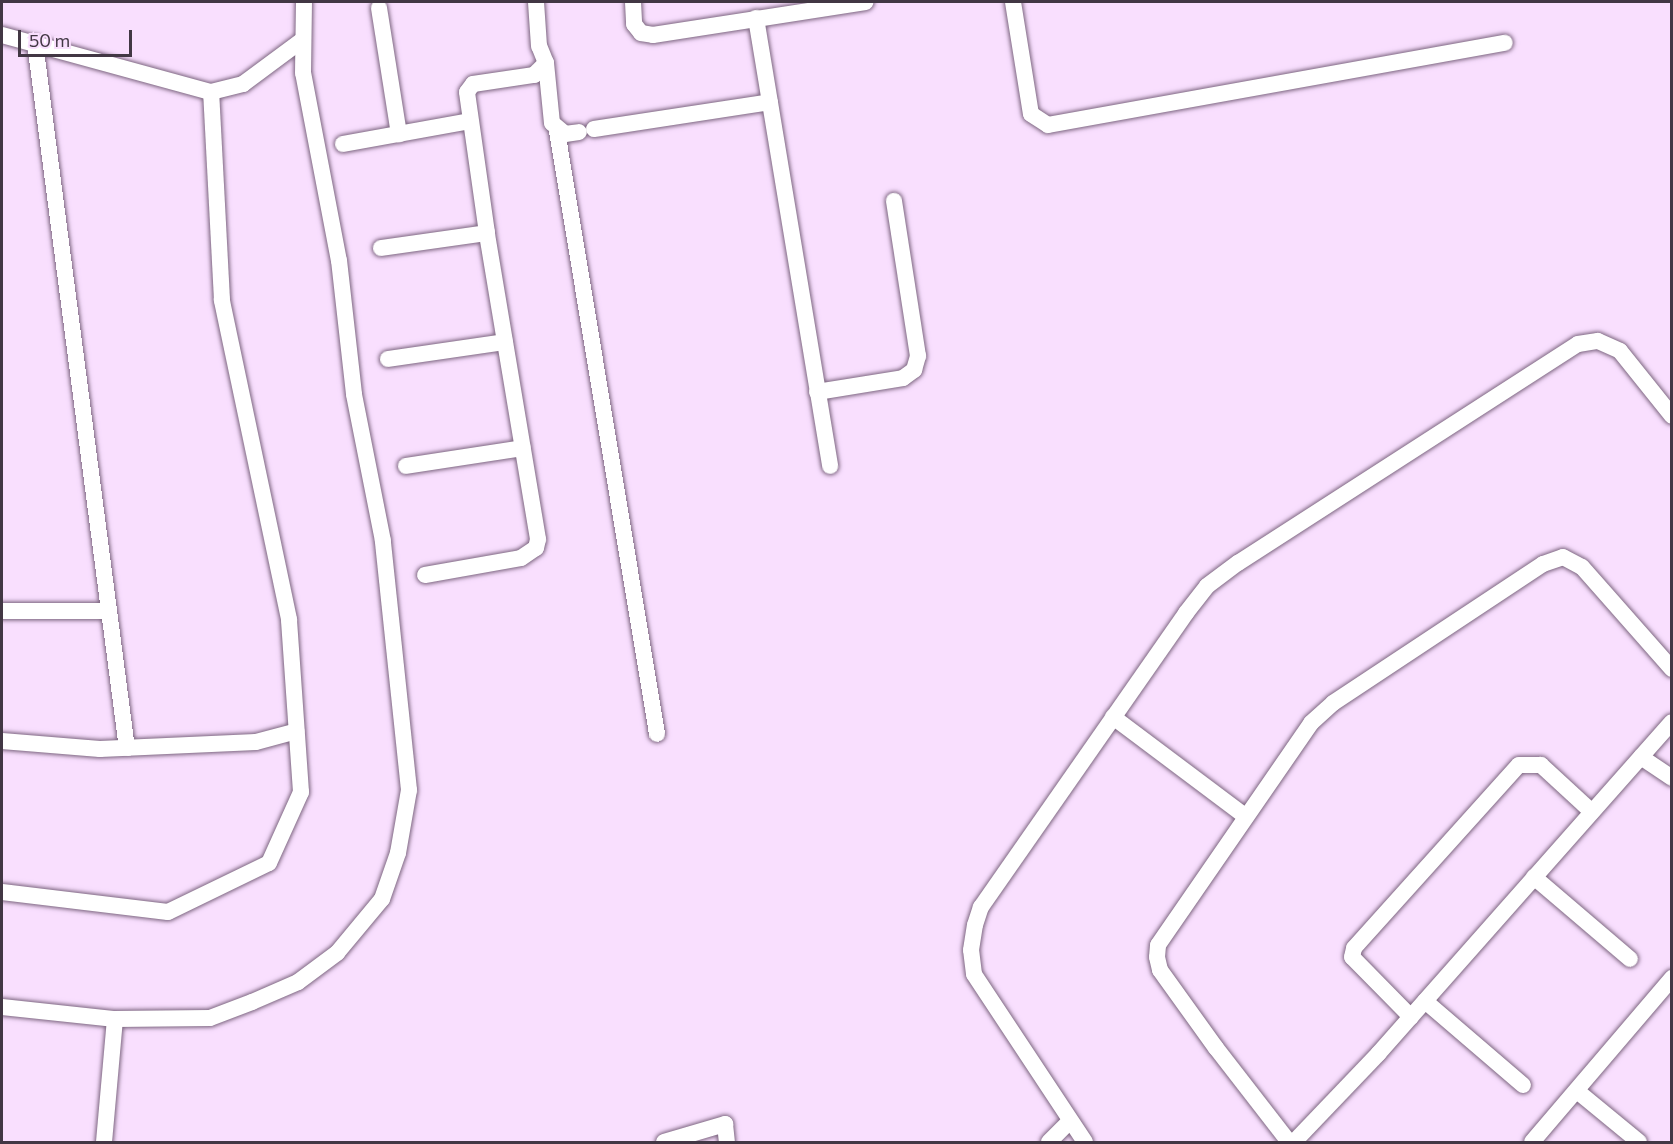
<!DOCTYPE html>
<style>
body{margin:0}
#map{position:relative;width:1673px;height:1144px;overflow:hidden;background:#f9dffe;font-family:Commissioner,sans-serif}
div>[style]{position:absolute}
.roads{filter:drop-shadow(0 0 2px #7d6681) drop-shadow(0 0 2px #7d6681)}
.street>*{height:16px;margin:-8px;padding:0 8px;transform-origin:8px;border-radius:8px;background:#fff}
span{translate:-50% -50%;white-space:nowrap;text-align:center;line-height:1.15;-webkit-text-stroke:4.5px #f9dffe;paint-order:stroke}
.frame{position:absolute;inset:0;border:3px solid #423744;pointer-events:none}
.scale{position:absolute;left:18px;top:30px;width:114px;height:27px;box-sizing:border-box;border:3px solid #423744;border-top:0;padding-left:8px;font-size:18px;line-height:21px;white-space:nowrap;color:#423744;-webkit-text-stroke:4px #f9dffe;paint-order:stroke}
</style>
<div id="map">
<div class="roads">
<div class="street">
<div style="left:633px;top:2px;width:22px;rotate:87deg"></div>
<div style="left:634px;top:24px;width:11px;rotate:52deg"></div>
<div style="left:641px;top:33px;width:12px;rotate:9deg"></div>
<div style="left:653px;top:35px;width:215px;rotate:-8.8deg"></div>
<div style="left:1013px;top:2px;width:113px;rotate:80.9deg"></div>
<div style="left:1031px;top:114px;width:20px;rotate:33deg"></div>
<div style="left:1048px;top:125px;width:464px;rotate:-10.2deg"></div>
<div style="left:379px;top:8px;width:128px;rotate:81deg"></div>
<div style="left:756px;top:18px;width:454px;rotate:80.6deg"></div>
<div style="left:2px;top:35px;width:217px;rotate:15.3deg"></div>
<div style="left:211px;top:92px;width:33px;rotate:-14deg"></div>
<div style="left:243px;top:84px;width:72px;rotate:-36.6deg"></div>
<div style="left:35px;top:43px;width:711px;rotate:82.57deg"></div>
<div style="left:546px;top:63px;width:60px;rotate:84.3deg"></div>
<div style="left:552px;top:123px;width:17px;rotate:40deg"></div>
<div style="left:565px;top:134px;width:14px;rotate:-8deg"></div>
<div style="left:594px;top:129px;width:178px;rotate:-8.7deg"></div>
<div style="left:557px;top:131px;width:611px;rotate:80.58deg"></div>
<div style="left:343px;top:144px;width:129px;rotate:-10.3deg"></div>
<div style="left:381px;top:248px;width:107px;rotate:-8.1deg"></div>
<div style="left:388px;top:359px;width:118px;rotate:-8.3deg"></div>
<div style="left:817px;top:392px;width:87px;rotate:-9.2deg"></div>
<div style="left:903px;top:378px;width:14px;rotate:-36deg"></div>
<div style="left:914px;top:370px;width:15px;rotate:-74deg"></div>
<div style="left:918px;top:356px;width:157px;rotate:-98.8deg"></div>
<div style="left:406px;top:466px;width:118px;rotate:-8.7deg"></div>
<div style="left:425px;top:575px;width:97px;rotate:-10deg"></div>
<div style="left:521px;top:558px;width:18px;rotate:-34deg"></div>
<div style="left:536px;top:548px;width:9px;rotate:-77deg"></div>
<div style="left:538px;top:539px;width:310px;rotate:-99.5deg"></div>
<div style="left:487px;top:233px;width:142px;rotate:-98.1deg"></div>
<div style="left:467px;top:92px;width:10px;rotate:-53deg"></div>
<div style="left:473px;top:84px;width:62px;rotate:-8.4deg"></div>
<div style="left:534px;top:75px;width:17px;rotate:-45deg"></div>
<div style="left:546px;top:63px;width:18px;rotate:-112deg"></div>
<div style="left:539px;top:46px;width:44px;rotate:-93.9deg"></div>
<div style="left:2px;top:611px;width:107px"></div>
<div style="left:1113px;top:717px;width:166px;rotate:36.9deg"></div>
<div style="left:2px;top:741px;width:98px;rotate:4.7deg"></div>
<div style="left:100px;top:749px;width:156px;rotate:-2.6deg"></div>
<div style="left:256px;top:742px;width:42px;rotate:-15deg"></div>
<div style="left:1641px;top:757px;width:37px;rotate:34deg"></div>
<div style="left:1534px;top:877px;width:126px;rotate:40.5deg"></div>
<div style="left:2px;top:892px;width:167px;rotate:6.9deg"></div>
<div style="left:168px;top:912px;width:112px;rotate:-25.9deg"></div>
<div style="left:269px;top:863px;width:78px;rotate:-65.7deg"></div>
<div style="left:301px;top:792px;width:173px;rotate:-94deg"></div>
<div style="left:289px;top:619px;width:326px;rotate:-101.9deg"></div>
<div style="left:222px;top:300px;width:208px;rotate:-93deg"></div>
<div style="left:1425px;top:1001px;width:129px;rotate:40.6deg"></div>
<div style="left:2px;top:1007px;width:114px;rotate:6.1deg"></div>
<div style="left:115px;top:1019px;width:95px;rotate:-0.6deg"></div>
<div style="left:210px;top:1018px;width:45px;rotate:-20.9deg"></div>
<div style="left:252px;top:1002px;width:50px;rotate:-23.5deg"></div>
<div style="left:298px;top:982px;width:49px;rotate:-36.6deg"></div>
<div style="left:337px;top:953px;width:70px;rotate:-50.2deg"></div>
<div style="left:382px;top:899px;width:49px;rotate:-70.8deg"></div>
<div style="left:398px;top:853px;width:64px;rotate:-80.1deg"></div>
<div style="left:409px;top:790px;width:250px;rotate:-96deg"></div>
<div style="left:383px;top:541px;width:150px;rotate:-101.2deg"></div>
<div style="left:354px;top:394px;width:134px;rotate:-96.4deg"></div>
<div style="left:339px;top:261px;width:191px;rotate:-100.8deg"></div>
<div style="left:303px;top:73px;width:71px;rotate:-89.2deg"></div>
<div style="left:1411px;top:1017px;width:84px;rotate:-134.5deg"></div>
<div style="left:1352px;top:957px;width:9px;rotate:-77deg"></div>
<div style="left:1354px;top:948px;width:246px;rotate:-48deg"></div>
<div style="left:1519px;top:765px;width:22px"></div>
<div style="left:1541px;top:765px;width:69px;rotate:42.7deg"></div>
<div style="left:1577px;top:1091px;width:80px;rotate:39.4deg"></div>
<div style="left:104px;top:1142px;width:123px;rotate:-84.9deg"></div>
<div style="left:664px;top:1142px;width:64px;rotate:-16.4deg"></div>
<div style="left:725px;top:1124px;width:18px;rotate:84deg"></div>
<div style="left:1049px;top:1142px;width:28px;rotate:-45deg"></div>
<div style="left:1085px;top:1142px;width:201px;rotate:-123.5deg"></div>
<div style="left:974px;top:974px;width:24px;rotate:-97deg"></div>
<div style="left:971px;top:950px;width:25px;rotate:-81deg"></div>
<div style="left:975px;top:925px;width:19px;rotate:-72deg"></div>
<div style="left:981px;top:907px;width:358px;rotate:-55.1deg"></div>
<div style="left:1186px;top:613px;width:34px;rotate:-52deg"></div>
<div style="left:1207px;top:586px;width:39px;rotate:-37deg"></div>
<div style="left:1238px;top:563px;width:404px;rotate:-32.8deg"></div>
<div style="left:1578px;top:344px;width:20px;rotate:-9deg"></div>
<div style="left:1598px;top:341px;width:24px;rotate:24deg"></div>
<div style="left:1620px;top:351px;width:83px;rotate:51.3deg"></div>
<div style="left:1289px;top:1142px;width:119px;rotate:-127.8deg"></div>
<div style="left:1216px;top:1048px;width:96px;rotate:-125.7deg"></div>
<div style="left:1160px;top:970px;width:13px;rotate:-103deg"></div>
<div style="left:1157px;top:957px;width:12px;rotate:-85deg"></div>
<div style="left:1158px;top:945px;width:270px;rotate:-55.4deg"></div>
<div style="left:1311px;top:723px;width:30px;rotate:-42deg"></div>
<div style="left:1333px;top:703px;width:252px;rotate:-33.5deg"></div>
<div style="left:1543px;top:564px;width:21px;rotate:-19deg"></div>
<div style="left:1563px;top:557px;width:21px;rotate:28deg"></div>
<div style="left:1582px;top:567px;width:136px;rotate:48.6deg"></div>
<div style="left:1294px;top:1142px;width:122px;rotate:-46.3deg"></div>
<div style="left:1378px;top:1054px;width:443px;rotate:-48.5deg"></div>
<div style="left:1532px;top:1142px;width:216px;rotate:-49.5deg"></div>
</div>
</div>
<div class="frame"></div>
<div class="scale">50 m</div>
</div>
